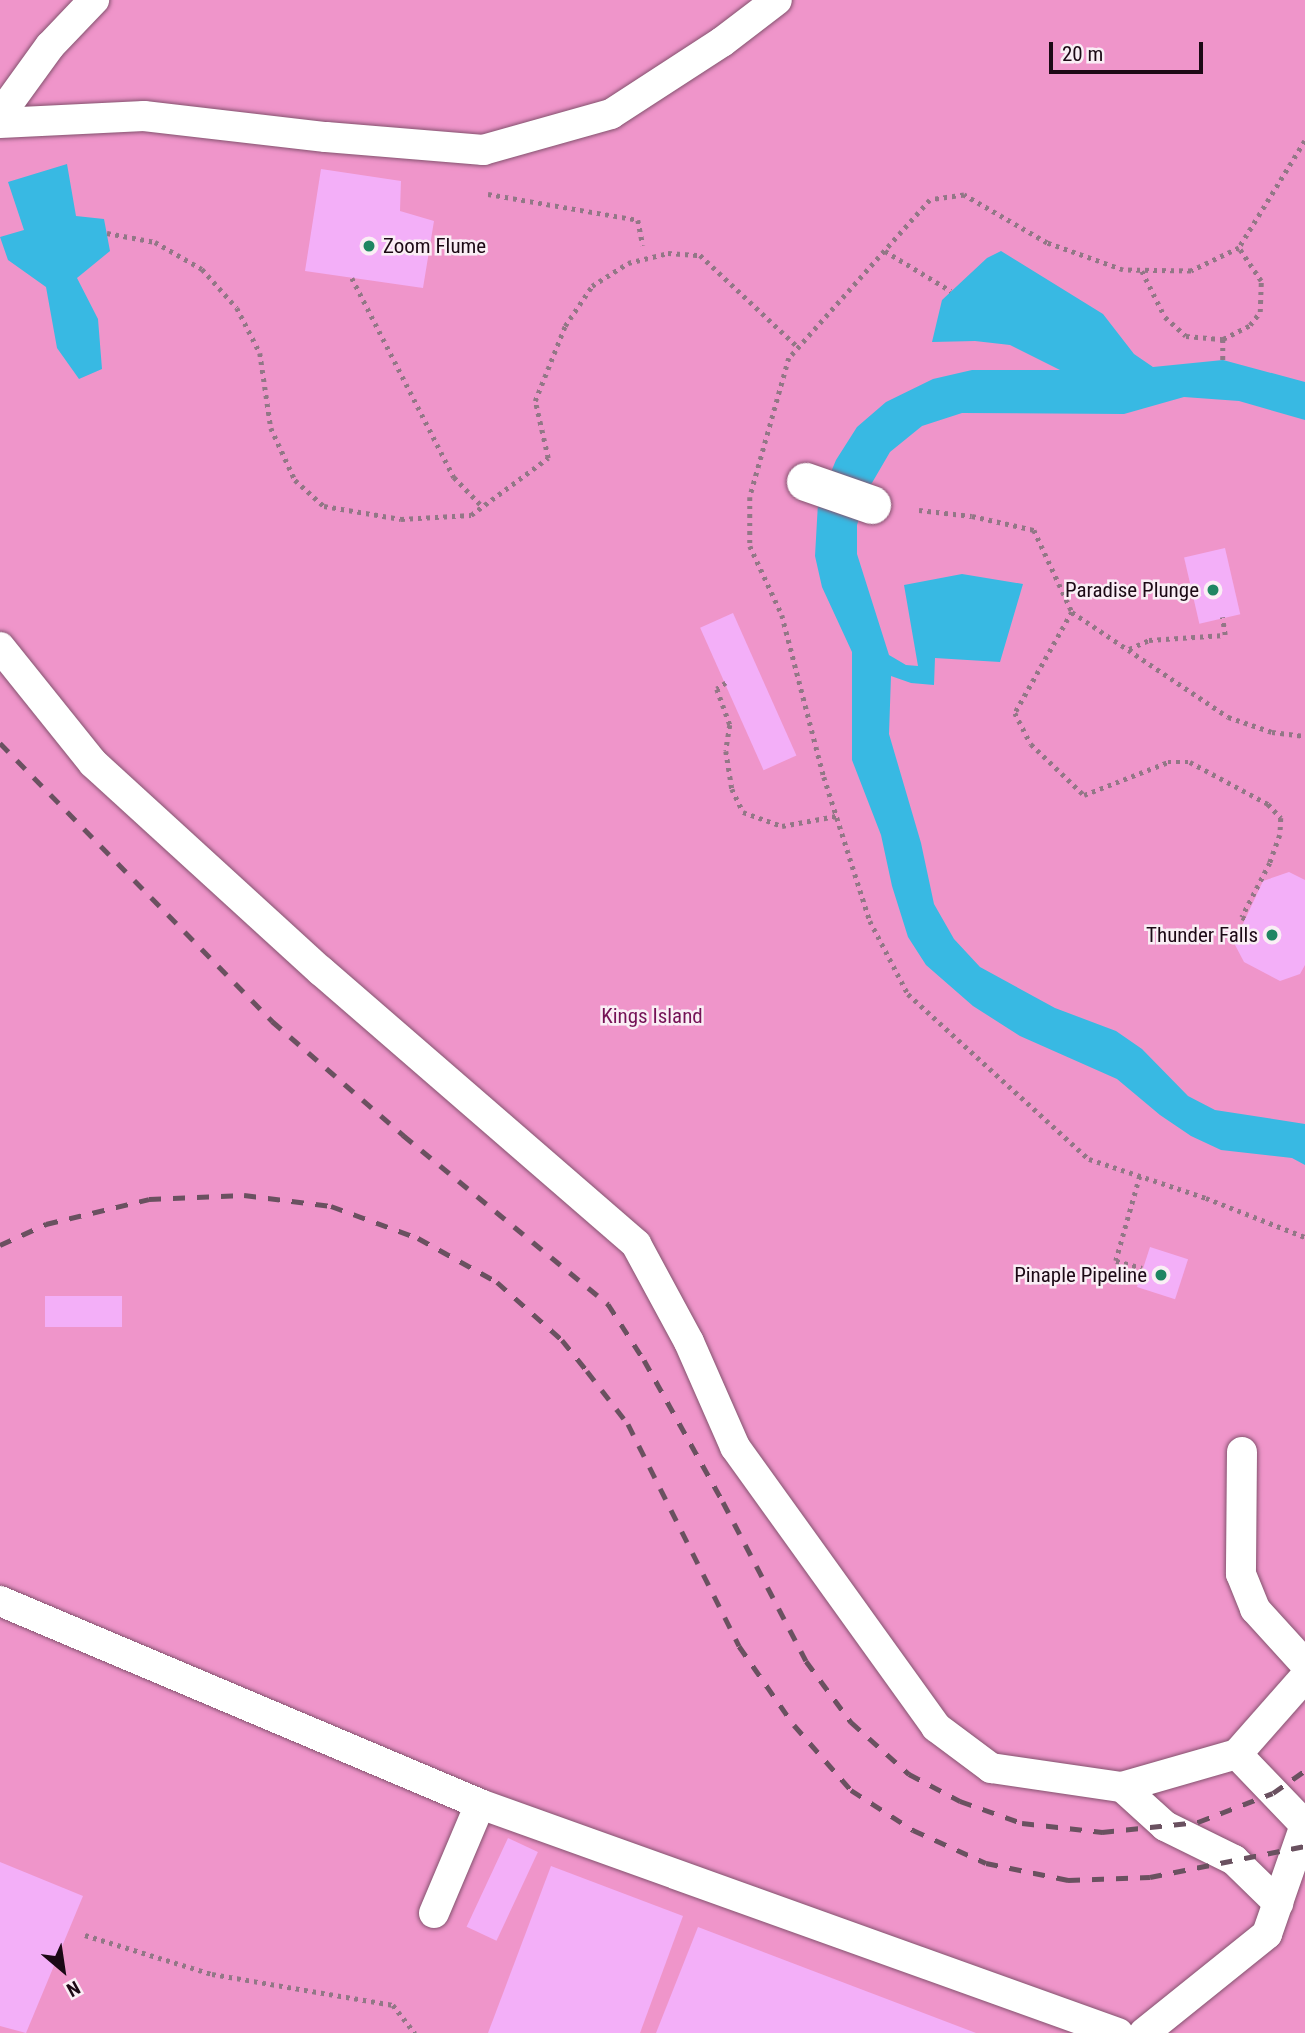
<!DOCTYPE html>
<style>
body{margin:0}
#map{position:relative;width:1305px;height:2033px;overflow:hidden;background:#fcdaec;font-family:"Roboto Condensed",sans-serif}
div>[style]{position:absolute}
.green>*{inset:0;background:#ef95ca;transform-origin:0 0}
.water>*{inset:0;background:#38b9e3}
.building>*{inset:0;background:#f3aff8;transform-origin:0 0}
.path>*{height:4.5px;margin-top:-2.25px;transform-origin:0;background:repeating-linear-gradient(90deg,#927786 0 3.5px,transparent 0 8.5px)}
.roads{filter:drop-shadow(0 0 2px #83526e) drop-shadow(0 0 2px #83526e)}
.service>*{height:30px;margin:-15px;padding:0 15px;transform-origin:15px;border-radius:15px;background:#fff}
.pedestrian>*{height:38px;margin:-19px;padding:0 19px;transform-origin:19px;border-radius:19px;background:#fff}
.rail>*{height:5px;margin-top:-2.5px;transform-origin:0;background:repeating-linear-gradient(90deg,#6a5160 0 12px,transparent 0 24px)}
.dots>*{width:19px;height:19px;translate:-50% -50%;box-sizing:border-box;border:4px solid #faeef5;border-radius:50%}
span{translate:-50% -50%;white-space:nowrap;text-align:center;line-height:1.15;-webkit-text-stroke:5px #faeef5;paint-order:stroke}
.poi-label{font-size:21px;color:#1c0915}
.left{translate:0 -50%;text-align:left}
.right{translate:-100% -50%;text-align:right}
.park-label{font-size:21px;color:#751256}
.north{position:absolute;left:28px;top:1935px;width:70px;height:70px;-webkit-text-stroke:5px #faeef5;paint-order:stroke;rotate:151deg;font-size:19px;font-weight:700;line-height:28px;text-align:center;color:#1c0915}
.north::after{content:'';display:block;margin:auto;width:24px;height:32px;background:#1c0915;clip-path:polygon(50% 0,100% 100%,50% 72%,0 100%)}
.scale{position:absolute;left:1049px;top:42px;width:154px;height:32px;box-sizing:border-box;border:4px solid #1c0915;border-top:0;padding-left:9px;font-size:21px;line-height:24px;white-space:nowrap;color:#1c0915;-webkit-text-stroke:5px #faeef5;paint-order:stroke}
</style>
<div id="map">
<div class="green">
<div style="left:0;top:0;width:1305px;height:2033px"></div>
</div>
<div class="water">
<div style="clip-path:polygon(67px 164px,76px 216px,104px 219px,110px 251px,77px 278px,98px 319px,102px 369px,79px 379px,57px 348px,46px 287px,8px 260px,0 237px,24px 230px,8px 182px)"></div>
<div style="clip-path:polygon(1001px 251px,1103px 314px,1134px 354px,1153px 367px,1223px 360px,1305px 382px,1305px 420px,1239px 401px,1184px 397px,1124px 414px,962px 413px,922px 426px,890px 452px,869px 488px,857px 525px,857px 554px,889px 655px,906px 665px,918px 666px,904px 585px,962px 574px,1023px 584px,1000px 662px,935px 658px,934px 685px,911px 683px,891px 676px,889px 734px,921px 843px,934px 904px,954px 939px,980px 967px,1055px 1008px,1116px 1031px,1142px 1049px,1188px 1096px,1215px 1110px,1305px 1124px,1305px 1165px,1292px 1158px,1221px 1150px,1191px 1136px,1160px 1115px,1117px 1079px,1020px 1036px,973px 1006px,926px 965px,908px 937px,892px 886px,881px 835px,852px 760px,852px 652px,822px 587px,815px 556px,818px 503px,836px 460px,857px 427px,886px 402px,933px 379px,972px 370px,1060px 370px,1010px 345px,975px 341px,932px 342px,942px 300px,987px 258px)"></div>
</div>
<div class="building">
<div style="clip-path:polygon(321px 169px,401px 181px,400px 211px,434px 221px,423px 288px,305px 271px)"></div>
<div style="left:1225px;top:548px;width:68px;height:42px;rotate:77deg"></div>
<div style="left:733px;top:613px;width:156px;height:36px;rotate:66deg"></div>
<div style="clip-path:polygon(1289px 872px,1305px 880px,1305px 965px,1300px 974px,1280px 981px,1244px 962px,1234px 943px,1263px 881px)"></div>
<div style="left:1150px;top:1247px;width:40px;height:42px;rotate:18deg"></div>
<div style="left:45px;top:1296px;width:77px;height:31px"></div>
<div style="left:508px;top:1838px;width:33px;height:98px;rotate:25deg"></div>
<div style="clip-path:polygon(0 1862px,83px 1896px,26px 2033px,0 2026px)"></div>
<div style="clip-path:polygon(551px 1866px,683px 1916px,640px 2033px,488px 2033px)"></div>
<div style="clip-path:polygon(698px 1927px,976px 2033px,656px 2033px)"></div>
</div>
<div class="path">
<div style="left:1305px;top:141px;width:126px;rotate:121.7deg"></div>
<div style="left:1239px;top:248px;width:53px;rotate:154.4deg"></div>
<div style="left:1191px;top:271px;width:68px;rotate:-179.2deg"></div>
<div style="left:1123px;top:270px;width:81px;rotate:-160.4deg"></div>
<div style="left:1047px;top:243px;width:96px;rotate:-150deg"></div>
<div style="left:964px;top:195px;width:34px;rotate:172deg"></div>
<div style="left:930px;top:200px;width:212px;rotate:131.7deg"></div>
<div style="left:789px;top:358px;width:144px;rotate:105.7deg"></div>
<div style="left:750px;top:497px;width:49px;rotate:90deg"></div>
<div style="left:750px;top:546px;width:76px;rotate:65.1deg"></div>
<div style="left:782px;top:615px;width:167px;rotate:75.5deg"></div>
<div style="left:824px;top:777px;width:151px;rotate:72.3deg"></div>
<div style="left:870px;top:921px;width:82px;rotate:62.5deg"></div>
<div style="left:908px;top:994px;width:245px;rotate:42.4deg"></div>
<div style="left:1089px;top:1159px;width:123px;rotate:18.4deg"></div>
<div style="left:1206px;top:1198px;width:106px;rotate:21.5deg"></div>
<div style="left:488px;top:194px;width:152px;rotate:9.8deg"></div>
<div style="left:638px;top:220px;width:26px;rotate:79deg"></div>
<div style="left:107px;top:233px;width:49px;rotate:10.6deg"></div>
<div style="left:155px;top:242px;width:54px;rotate:29.9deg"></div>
<div style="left:202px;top:269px;width:52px;rotate:48.1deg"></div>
<div style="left:237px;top:308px;width:51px;rotate:62.9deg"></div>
<div style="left:260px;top:353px;width:76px;rotate:81.7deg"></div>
<div style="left:271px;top:428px;width:57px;rotate:65.2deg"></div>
<div style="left:295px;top:480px;width:39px;rotate:42deg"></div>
<div style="left:324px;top:506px;width:78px;rotate:9.6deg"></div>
<div style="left:401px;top:519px;width:70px;rotate:-3.3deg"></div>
<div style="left:471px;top:515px;width:96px;rotate:-36.5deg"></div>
<div style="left:548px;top:458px;width:58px;rotate:-102.8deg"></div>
<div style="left:535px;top:401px;width:81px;rotate:-68.2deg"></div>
<div style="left:565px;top:326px;width:48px;rotate:-56deg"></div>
<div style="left:592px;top:286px;width:43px;rotate:-32.6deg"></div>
<div style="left:628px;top:263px;width:41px;rotate:-14deg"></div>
<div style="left:668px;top:253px;width:32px;rotate:4deg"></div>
<div style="left:700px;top:255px;width:136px;rotate:43.2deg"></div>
<div style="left:885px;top:251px;width:77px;rotate:31.2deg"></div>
<div style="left:1142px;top:271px;width:51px;rotate:63.4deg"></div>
<div style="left:1165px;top:317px;width:28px;rotate:42deg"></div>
<div style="left:1186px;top:336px;width:37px;rotate:5deg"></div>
<div style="left:1223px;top:339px;width:30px;rotate:-27deg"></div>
<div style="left:1250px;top:325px;width:16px;rotate:-52deg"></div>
<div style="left:1260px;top:312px;width:31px;rotate:-88deg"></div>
<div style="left:1261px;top:281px;width:40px;rotate:-124deg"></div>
<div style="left:352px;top:278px;width:224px;rotate:62.9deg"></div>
<div style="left:454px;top:477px;width:40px;rotate:46deg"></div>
<div style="left:1223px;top:339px;width:21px;rotate:90deg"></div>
<div style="left:919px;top:510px;width:53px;rotate:6.5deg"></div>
<div style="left:972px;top:516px;width:64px;rotate:12.7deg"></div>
<div style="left:1034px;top:530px;width:90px;rotate:65.1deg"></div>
<div style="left:1072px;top:612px;width:188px;rotate:33.9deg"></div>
<div style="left:1228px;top:717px;width:46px;rotate:18.8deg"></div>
<div style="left:1272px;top:732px;width:33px;rotate:7deg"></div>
<div style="left:1072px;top:612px;width:116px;rotate:119.4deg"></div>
<div style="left:1015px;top:713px;width:35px;rotate:63deg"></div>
<div style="left:1031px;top:744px;width:74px;rotate:43.9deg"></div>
<div style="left:1084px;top:795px;width:90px;rotate:-21.4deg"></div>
<div style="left:1168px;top:762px;width:22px"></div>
<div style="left:1190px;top:762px;width:89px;rotate:28.3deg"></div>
<div style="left:1268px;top:804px;width:19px;rotate:47deg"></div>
<div style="left:1281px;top:818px;width:17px;rotate:93deg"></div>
<div style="left:1280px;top:835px;width:30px;rotate:110deg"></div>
<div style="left:1270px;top:863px;width:61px;rotate:117.4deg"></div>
<div style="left:1242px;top:917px;width:4px;rotate:27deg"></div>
<div style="left:1129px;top:649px;width:22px;rotate:-24deg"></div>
<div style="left:1149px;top:640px;width:76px;rotate:-3.8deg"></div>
<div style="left:1225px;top:635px;width:18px;rotate:-99deg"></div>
<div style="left:726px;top:683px;width:11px;rotate:146deg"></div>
<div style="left:717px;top:689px;width:38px;rotate:70deg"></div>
<div style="left:730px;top:725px;width:26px;rotate:99deg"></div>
<div style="left:726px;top:751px;width:38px;rotate:81deg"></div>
<div style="left:732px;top:789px;width:25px;rotate:64deg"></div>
<div style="left:743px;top:812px;width:41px;rotate:19.7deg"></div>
<div style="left:782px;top:826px;width:55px;rotate:-10.5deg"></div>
<div style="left:1140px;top:1176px;width:88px;rotate:105.8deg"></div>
<div style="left:1116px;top:1261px;width:27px;rotate:15deg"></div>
<div style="left:85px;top:1935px;width:133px;rotate:17.1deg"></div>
<div style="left:212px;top:1974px;width:184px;rotate:9.7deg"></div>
<div style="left:393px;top:2005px;width:36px;rotate:52deg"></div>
</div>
<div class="roads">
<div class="service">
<div style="left:0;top:115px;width:85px;rotate:-54.1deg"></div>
<div style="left:50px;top:46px;width:64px;rotate:-46.3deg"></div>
<div style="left:0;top:123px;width:144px;rotate:-2.8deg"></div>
<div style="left:144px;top:116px;width:183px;rotate:6.6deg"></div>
<div style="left:326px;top:137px;width:158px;rotate:4.7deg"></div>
<div style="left:483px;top:150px;width:133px;rotate:-15.7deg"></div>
<div style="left:611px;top:114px;width:132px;rotate:-33deg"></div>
<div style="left:722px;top:42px;width:69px;rotate:-37.4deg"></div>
<div style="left:0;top:647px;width:149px;rotate:51.3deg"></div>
<div style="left:93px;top:763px;width:309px;rotate:42.4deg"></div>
<div style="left:321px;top:971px;width:417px;rotate:40.9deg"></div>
<div style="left:636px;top:1244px;width:111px;rotate:61.6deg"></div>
<div style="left:689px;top:1342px;width:115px;rotate:66.3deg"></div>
<div style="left:735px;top:1447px;width:345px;rotate:54.3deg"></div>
<div style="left:936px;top:1727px;width:69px;rotate:36.7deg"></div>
<div style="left:991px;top:1768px;width:132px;rotate:8.3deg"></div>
<div style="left:1122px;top:1787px;width:120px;rotate:-16deg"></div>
<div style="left:1237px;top:1754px;width:103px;rotate:-48.6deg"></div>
<div style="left:1242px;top:1452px;width:122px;rotate:90.5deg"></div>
<div style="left:1241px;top:1574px;width:38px;rotate:68deg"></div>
<div style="left:1255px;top:1609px;width:74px;rotate:47.7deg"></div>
<div style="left:0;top:1601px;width:521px;rotate:22.92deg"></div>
<div style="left:480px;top:1804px;width:678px;rotate:19.74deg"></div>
<div style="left:1122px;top:1787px;width:58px;rotate:42.2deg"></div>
<div style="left:1165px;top:1826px;width:77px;rotate:26.2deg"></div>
<div style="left:1234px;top:1860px;width:62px;rotate:44.3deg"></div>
<div style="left:434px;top:1913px;width:118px;rotate:-67.1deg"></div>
<div style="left:1144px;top:2033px;width:158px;rotate:-38.8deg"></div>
<div style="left:1267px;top:1934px;width:115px;rotate:-70.8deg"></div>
<div style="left:1305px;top:1825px;width:98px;rotate:-133.8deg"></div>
</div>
<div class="pedestrian">
<div style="left:806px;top:482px;width:70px;rotate:19.2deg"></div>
</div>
</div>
<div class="rail">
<div style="left:0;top:743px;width:389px;rotate:45.6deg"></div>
<div style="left:272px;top:1021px;width:174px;rotate:41deg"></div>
<div style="left:403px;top:1135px;width:266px;rotate:39.5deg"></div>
<div style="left:608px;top:1304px;width:67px;rotate:57.3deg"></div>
<div style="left:644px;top:1360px;width:162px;rotate:60.9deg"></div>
<div style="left:723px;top:1502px;width:179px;rotate:62.4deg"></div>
<div style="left:806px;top:1661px;width:76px;rotate:53.6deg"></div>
<div style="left:851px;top:1722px;width:78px;rotate:41.9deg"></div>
<div style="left:909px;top:1774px;width:58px;rotate:27.9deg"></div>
<div style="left:960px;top:1801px;width:66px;rotate:19.5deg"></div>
<div style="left:1022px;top:1823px;width:81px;rotate:6.4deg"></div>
<div style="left:1102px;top:1832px;width:97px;rotate:-5.9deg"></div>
<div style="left:1198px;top:1822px;width:80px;rotate:-21.1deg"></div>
<div style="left:1273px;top:1793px;width:39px;rotate:-35deg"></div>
<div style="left:0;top:1245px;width:51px;rotate:-24.5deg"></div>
<div style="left:46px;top:1224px;width:106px;rotate:-13.6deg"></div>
<div style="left:149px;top:1199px;width:95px;rotate:-2.4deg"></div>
<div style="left:244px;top:1195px;width:88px;rotate:7.2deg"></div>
<div style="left:331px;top:1206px;width:93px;rotate:20.2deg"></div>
<div style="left:418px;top:1238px;width:90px;rotate:29.1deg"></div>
<div style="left:497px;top:1282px;width:87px;rotate:41.7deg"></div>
<div style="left:562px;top:1340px;width:40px;rotate:51deg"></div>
<div style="left:587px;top:1371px;width:67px;rotate:52.3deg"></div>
<div style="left:628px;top:1424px;width:248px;rotate:63.4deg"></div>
<div style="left:739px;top:1646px;width:96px;rotate:55.2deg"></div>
<div style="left:794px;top:1725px;width:86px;rotate:48.8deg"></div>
<div style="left:851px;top:1790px;width:74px;rotate:32.8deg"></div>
<div style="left:913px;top:1830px;width:80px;rotate:24.3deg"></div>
<div style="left:986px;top:1863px;width:84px;rotate:11.7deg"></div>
<div style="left:1068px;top:1880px;width:82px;rotate:-2.1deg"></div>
<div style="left:1150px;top:1877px;width:158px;rotate:-11.3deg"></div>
</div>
<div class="dots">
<div style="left:369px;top:246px;background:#1e8662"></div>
<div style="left:1213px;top:590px;background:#1e8662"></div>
<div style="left:1272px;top:935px;background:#1e8662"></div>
<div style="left:1161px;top:1275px;background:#1e8662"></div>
</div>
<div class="poi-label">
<span class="left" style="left:383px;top:246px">Zoom Flume</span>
<span class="right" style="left:1199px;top:590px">Paradise Plunge</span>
<span class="right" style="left:1258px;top:935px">Thunder Falls</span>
<span class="right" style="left:1147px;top:1275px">Pinaple Pipeline</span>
</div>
<div class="park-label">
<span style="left:652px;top:1016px">Kings Island</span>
</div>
<div class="north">N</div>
<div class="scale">20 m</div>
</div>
